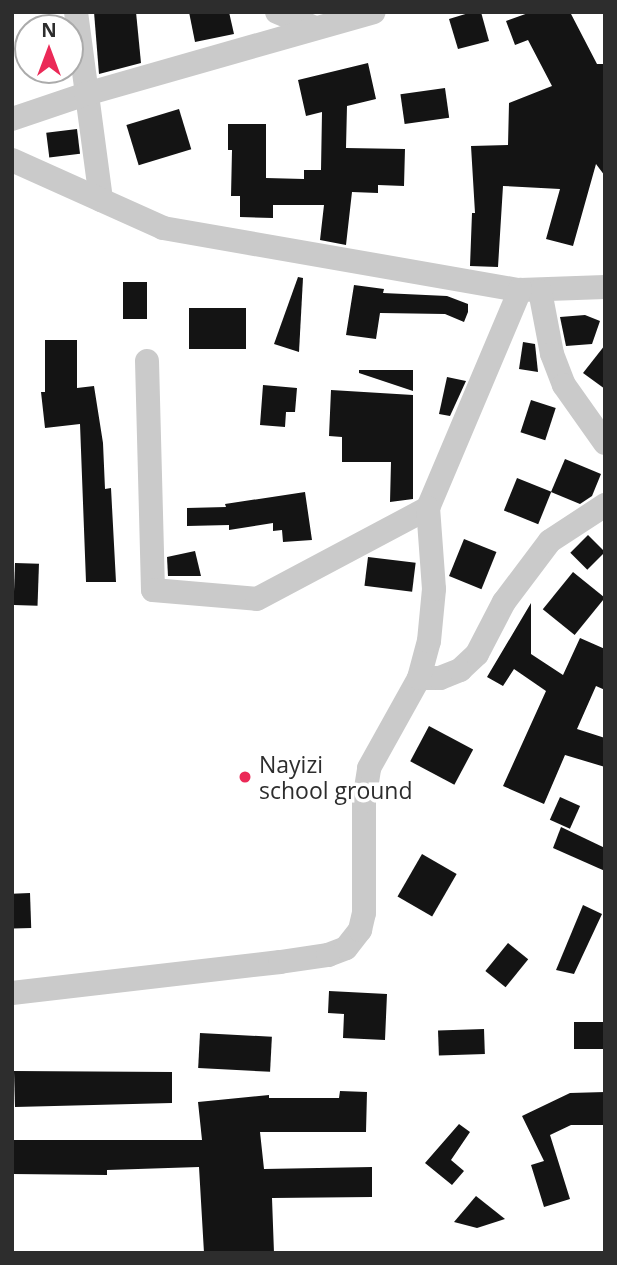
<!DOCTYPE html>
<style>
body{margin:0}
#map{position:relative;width:617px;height:1265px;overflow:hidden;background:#fff;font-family:"Open Sans",sans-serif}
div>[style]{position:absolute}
.building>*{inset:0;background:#141414;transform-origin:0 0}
.minor>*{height:24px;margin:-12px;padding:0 12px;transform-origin:12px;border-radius:12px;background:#cacaca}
.dots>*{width:19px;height:19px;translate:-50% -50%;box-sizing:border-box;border:4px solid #fff;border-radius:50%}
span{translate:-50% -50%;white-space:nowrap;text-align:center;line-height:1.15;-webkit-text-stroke:7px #fff;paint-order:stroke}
.poi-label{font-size:23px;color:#2d2d2d}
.left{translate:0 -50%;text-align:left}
.frame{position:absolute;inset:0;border:14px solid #2d2d2d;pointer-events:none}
.north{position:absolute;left:14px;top:14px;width:70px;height:70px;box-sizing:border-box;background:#fff;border:2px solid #ababab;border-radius:50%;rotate:0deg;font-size:19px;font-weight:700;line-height:28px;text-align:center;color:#2d2d2d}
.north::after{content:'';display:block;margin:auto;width:24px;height:32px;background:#eb2957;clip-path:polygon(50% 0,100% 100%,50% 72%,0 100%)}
</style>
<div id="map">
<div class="building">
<div style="clip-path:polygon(94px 12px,136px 12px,141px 63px,99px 74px)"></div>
<div style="clip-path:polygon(189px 12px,229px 12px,234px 34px,195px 42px)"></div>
<div style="clip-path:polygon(472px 12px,481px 12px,489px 41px,458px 49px,449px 19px)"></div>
<div style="clip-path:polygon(531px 12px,570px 12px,597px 64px,605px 64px,605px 176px,596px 164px,573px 246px,546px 239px,560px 189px,503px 186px,498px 267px,470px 266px,472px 213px,475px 213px,471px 146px,508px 145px,509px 103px,552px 86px,528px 40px,515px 45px,506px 21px)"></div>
<div style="clip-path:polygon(368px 63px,376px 99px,347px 106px,346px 148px,405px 149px,404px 186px,378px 185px,378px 193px,352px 192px,346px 245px,320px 240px,324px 205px,273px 205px,273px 218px,240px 217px,240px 196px,231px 196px,232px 150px,228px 150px,228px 124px,266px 124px,266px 178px,304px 179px,304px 170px,321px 170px,322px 112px,306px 116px,298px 80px)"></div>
<div style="left:445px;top:88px;width:30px;height:45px;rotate:82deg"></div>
<div style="left:179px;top:109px;width:42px;height:55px;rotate:73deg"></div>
<div style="left:77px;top:129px;width:25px;height:31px;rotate:83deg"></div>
<div style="clip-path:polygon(298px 277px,303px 278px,299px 352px,274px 344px)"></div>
<div style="left:123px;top:282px;width:24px;height:37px"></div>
<div style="clip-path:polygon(354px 285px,384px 289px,383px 293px,447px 296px,468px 304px,468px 312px,464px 322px,445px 314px,380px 313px,376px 339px,346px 335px)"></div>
<div style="left:189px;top:308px;width:57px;height:41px"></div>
<div style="clip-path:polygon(585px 315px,600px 321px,592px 344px,566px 346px,560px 317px)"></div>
<div style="clip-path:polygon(45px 340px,77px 340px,77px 388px,94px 386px,103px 443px,105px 489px,111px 488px,116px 582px,86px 582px,80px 424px,45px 428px,41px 392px,45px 392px)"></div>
<div style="clip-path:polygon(523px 342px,535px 344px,538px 372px,519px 369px)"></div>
<div style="clip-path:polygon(605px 345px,605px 389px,583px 373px)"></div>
<div style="clip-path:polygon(359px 370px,413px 370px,413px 391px,359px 373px)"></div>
<div style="clip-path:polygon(447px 377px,466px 381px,450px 416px,439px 414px)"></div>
<div style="clip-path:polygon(263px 385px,297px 388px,295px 412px,286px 412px,285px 427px,260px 425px)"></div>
<div style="clip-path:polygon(331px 390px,413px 395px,413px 499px,390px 502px,391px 462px,342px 462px,342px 437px,329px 436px)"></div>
<div style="left:531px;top:400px;width:26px;height:34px;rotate:18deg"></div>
<div style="clip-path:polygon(565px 459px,601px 474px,592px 496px,580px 504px,551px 492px)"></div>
<div style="left:517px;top:478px;width:37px;height:35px;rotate:22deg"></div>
<div style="clip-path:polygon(305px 492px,312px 540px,283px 542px,282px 530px,273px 531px,273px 523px,229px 530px,229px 525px,187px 526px,187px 508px,226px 507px,225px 504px)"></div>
<div style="left:588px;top:535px;width:24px;height:25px;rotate:45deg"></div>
<div style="left:464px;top:539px;width:35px;height:40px;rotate:22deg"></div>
<div style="clip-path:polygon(195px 551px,201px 576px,168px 576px,167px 557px)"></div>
<div style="left:368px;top:557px;width:48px;height:29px;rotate:7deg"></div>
<div style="left:15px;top:563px;width:24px;height:42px;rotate:2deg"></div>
<div style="left:573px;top:572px;width:41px;height:48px;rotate:39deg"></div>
<div style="clip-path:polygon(531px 603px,531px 654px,563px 675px,580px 638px,605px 649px,605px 690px,596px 686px,577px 729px,605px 738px,605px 767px,565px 755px,544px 804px,503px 786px,546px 691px,514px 669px,503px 686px,487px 677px)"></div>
<div style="left:429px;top:726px;width:50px;height:40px;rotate:28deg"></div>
<div style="left:560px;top:797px;width:22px;height:25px;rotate:24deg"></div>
<div style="clip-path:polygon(561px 827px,605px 848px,605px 871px,553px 848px)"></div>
<div style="left:422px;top:854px;width:40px;height:49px;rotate:30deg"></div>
<div style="left:30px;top:893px;width:35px;height:18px;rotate:88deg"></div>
<div style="clip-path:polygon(583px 905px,602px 914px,574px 974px,556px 970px)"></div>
<div style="left:508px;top:943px;width:26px;height:36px;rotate:39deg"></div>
<div style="clip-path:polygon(329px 991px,387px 994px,385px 1040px,343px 1038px,344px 1014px,328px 1013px)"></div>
<div style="left:574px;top:1022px;width:31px;height:27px"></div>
<div style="left:484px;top:1029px;width:25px;height:46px;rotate:88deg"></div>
<div style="left:200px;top:1033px;width:72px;height:35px;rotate:3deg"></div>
<div style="clip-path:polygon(14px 1071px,172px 1072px,172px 1103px,15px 1107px)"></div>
<div style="clip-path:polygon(340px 1091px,367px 1092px,366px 1132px,260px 1132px,264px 1169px,372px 1167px,372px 1197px,272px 1198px,274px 1253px,204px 1253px,199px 1167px,107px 1170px,107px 1175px,12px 1174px,12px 1140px,202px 1140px,198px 1102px,269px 1095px,269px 1098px,339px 1098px)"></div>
<div style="clip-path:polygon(605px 1092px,605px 1125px,571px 1125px,550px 1135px,570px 1199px,544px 1207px,531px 1165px,544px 1161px,522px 1116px,570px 1093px)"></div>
<div style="clip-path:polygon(459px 1124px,470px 1132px,451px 1160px,464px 1171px,452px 1185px,425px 1163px)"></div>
<div style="clip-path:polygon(476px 1196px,505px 1219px,477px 1228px,454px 1222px)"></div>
</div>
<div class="minor">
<div style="left:76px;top:12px;width:190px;rotate:82.4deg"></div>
<div style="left:277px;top:12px;width:41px;rotate:22.8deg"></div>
<div style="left:12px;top:119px;width:78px;rotate:-18.7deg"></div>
<div style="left:86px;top:94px;width:299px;rotate:-15.9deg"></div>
<div style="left:12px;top:160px;width:166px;rotate:24.2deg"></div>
<div style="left:163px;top:228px;width:362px;rotate:9.9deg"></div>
<div style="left:520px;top:290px;width:85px;rotate:-2deg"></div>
<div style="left:540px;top:291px;width:64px;rotate:79.2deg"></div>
<div style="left:552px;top:354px;width:33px;rotate:69deg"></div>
<div style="left:564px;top:385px;width:71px;rotate:54.7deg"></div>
<div style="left:147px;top:361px;width:229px;rotate:88.5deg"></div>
<div style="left:153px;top:590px;width:104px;rotate:4.9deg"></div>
<div style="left:257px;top:599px;width:194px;rotate:-28deg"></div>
<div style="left:428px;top:508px;width:237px;rotate:-67.1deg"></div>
<div style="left:419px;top:678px;width:21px"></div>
<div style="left:440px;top:678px;width:22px;rotate:-22deg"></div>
<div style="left:460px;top:670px;width:23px;rotate:-43deg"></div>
<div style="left:477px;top:654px;width:59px;rotate:-62.6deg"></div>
<div style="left:504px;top:602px;width:76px;rotate:-53deg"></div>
<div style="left:550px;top:541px;width:66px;rotate:-33.2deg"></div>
<div style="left:12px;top:993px;width:270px;rotate:-6.6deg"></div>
<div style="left:280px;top:962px;width:49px;rotate:-8.3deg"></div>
<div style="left:328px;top:955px;width:19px;rotate:-21deg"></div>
<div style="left:346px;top:948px;width:23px;rotate:-52deg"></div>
<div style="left:360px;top:930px;width:17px;rotate:-77deg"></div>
<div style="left:364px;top:913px;width:112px;rotate:-90deg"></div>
<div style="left:364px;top:801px;width:33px;rotate:-81deg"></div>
<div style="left:369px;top:768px;width:103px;rotate:-60.9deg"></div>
<div style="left:419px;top:678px;width:38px;rotate:-75deg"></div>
<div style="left:429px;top:641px;width:52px;rotate:-84.5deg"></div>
<div style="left:434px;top:589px;width:81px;rotate:-94.2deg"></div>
</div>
<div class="dots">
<div style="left:245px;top:777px;background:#eb2957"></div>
</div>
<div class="poi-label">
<span class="left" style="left:259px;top:777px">Nayizi<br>school ground</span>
</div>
<div class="frame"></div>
<div class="north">N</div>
</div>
